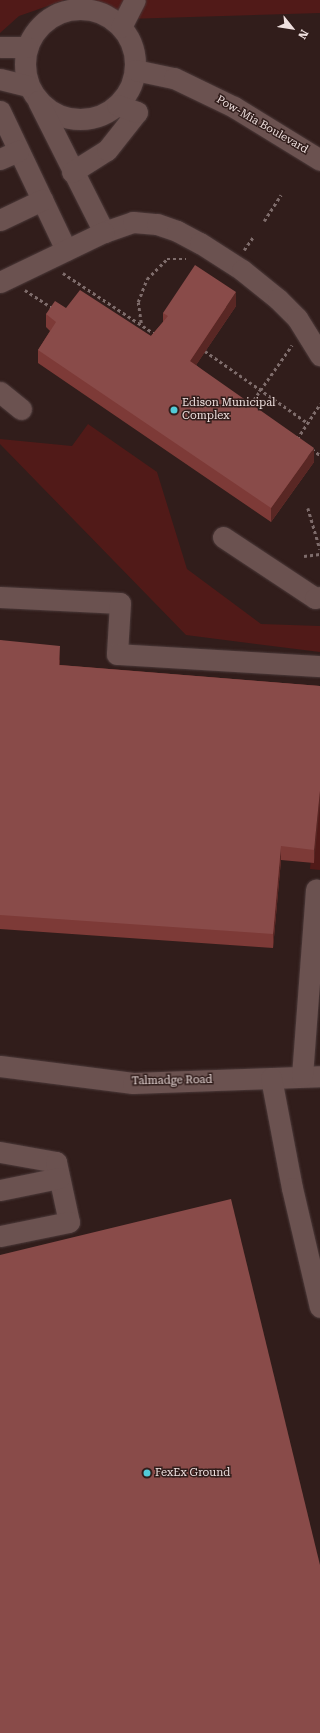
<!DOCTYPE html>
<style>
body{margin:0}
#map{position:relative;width:320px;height:1733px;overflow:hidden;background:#311d1b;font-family:"Roboto Serif",serif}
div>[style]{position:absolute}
.green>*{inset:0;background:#511a18}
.path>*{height:2.5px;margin-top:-1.25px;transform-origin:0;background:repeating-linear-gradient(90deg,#7e6c6b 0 3px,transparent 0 6px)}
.roads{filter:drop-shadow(0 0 1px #4c3a3a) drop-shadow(0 0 1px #4c3a3a)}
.minor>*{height:21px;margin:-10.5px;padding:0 10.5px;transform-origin:10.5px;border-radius:10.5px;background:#6b5250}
.minor>.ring{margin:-10.5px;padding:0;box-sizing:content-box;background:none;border:21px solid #6b5250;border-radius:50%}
.wall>*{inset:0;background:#7d3a37}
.shaded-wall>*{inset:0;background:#592724}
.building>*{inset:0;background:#894b49}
.dots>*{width:11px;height:11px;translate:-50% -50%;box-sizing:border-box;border:2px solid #311d1b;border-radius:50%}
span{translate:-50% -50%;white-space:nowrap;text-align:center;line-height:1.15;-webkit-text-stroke:3px #311d1b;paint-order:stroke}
.street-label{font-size:11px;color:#efe0df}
.poi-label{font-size:11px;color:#efe0df}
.left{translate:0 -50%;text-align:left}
.north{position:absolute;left:272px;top:8px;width:40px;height:40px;-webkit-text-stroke:3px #311d1b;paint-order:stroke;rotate:120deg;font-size:11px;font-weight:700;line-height:16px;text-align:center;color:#efe0df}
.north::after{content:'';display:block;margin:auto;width:14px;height:18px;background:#efe0df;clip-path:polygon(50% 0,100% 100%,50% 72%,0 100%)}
</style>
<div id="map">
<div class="green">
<div style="clip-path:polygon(0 0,65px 0,19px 16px,0 33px)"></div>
<div style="clip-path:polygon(91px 0,320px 0,320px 13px,126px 19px)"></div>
<div style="clip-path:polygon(88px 424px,157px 472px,187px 569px,261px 624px,320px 626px,320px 652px,186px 635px,0 444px,0 439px,72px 446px)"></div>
<div style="clip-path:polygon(320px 767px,320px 870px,310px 869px)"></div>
</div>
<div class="path">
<div style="left:264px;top:221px;width:31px;rotate:-57deg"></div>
<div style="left:244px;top:250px;width:16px;rotate:-55deg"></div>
<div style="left:63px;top:273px;width:110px;rotate:33.5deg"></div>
<div style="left:25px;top:290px;width:33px;rotate:33deg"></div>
<div style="left:141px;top:323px;width:21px;rotate:-98deg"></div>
<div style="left:138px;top:302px;width:25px;rotate:-69deg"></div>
<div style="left:147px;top:279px;width:28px;rotate:-45deg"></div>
<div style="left:167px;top:259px;width:19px"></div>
<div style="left:205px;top:351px;width:126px;rotate:35deg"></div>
<div style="left:250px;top:405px;width:73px;rotate:-55deg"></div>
<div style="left:297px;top:439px;width:42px;rotate:-56.7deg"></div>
<div style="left:312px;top:449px;width:10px;rotate:37deg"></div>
<div style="left:308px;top:508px;width:43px;rotate:73.7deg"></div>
<div style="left:304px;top:556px;width:16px;rotate:-7deg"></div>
</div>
<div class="roads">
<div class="minor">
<div class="ring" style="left:25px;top:9px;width:89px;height:89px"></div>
<div style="left:121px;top:27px;width:30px;rotate:-63deg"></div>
<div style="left:0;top:47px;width:27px"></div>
<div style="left:135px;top:70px;width:40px;rotate:12deg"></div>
<div style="left:174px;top:78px;width:67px;rotate:25.8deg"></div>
<div style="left:234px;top:107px;width:101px;rotate:31.6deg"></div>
<div style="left:0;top:79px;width:30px;rotate:14deg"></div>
<div style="left:38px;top:101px;width:147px;rotate:63.3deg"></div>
<div style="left:104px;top:232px;width:31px;rotate:-19deg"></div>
<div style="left:133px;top:222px;width:24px;rotate:5deg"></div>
<div style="left:157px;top:224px;width:21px;rotate:19deg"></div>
<div style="left:177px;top:231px;width:26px;rotate:28deg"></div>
<div style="left:200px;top:243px;width:50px;rotate:32.7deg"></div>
<div style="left:242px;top:270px;width:46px;rotate:38.9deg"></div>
<div style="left:278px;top:299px;width:27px;rotate:45deg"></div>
<div style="left:297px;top:318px;width:44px;rotate:58.1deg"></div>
<div style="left:0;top:111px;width:154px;rotate:64.6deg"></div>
<div style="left:0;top:159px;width:20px;rotate:-24deg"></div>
<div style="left:72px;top:172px;width:41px;rotate:-32.2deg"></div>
<div style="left:107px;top:150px;width:48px;rotate:-51.7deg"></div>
<div style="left:137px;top:112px;width:21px;rotate:-161deg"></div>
<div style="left:0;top:220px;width:47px;rotate:-25.5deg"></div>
<div style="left:0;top:282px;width:115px;rotate:-25.7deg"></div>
<div style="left:0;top:392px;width:27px;rotate:39deg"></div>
<div style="left:223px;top:537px;width:110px;rotate:33.5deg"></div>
<div style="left:315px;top:598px;width:5px;rotate:-11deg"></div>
<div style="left:0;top:597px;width:120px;rotate:2.9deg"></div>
<div style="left:120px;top:603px;width:51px;rotate:93.4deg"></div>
<div style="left:117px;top:654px;width:203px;rotate:3.4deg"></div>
<div style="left:0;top:1066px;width:134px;rotate:7.3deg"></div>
<div style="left:133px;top:1083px;width:187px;rotate:-2.1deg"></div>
<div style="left:302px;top:1076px;width:187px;rotate:-85.7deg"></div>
<div style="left:271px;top:1078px;width:112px;rotate:79.2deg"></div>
<div style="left:292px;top:1188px;width:122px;rotate:76.8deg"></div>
<div style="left:0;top:1152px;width:57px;rotate:10.1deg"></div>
<div style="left:56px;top:1162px;width:61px;rotate:77.8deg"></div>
<div style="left:69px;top:1222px;width:70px;rotate:168.5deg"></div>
<div style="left:0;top:1190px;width:60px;rotate:-11.5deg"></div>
</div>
</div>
<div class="wall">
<div style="clip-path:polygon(236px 306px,196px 365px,314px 462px,271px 522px,38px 363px,38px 350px,50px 331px,46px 327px,46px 314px,66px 308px,151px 336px,163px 322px,163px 313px)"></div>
<div style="clip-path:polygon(0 640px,60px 660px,60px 665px,320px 686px,314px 863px,281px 860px,273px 948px,0 929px)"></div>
</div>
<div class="shaded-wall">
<div style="clip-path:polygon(236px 292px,236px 306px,190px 374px,190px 361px)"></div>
<div style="clip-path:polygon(314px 448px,314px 462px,271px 522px,271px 508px)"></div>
<div style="clip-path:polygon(60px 646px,60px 660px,59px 678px,59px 665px)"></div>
<div style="clip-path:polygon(320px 791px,320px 804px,314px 863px,314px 850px)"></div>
<div style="clip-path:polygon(281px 846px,281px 860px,273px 948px,273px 934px)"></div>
</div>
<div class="building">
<div style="clip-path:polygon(195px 265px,236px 292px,190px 361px,314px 448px,271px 508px,38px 350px,56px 322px,46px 314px,55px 301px,66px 308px,80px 290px,151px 336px,168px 316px,163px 313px)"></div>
<div style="clip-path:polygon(0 640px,60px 646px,59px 665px,320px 686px,320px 791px,314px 850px,281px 846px,273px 934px,0 915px)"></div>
<div style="clip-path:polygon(231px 1199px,320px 1565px,320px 1733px,0 1733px,0 1255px)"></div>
</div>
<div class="dots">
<div style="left:174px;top:410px;background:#52cbd8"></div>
<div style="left:147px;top:1473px;background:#52cbd8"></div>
</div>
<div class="street-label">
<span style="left:262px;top:125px;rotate:30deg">Pow-Mia Boulevard</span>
<span style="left:172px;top:1081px;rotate:-1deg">Talmadge Road</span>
</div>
<div class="poi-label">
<span class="left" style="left:182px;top:410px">Edison Municipal<br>Complex</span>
<span class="left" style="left:155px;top:1473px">FexEx Ground</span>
</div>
<div class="north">N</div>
</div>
